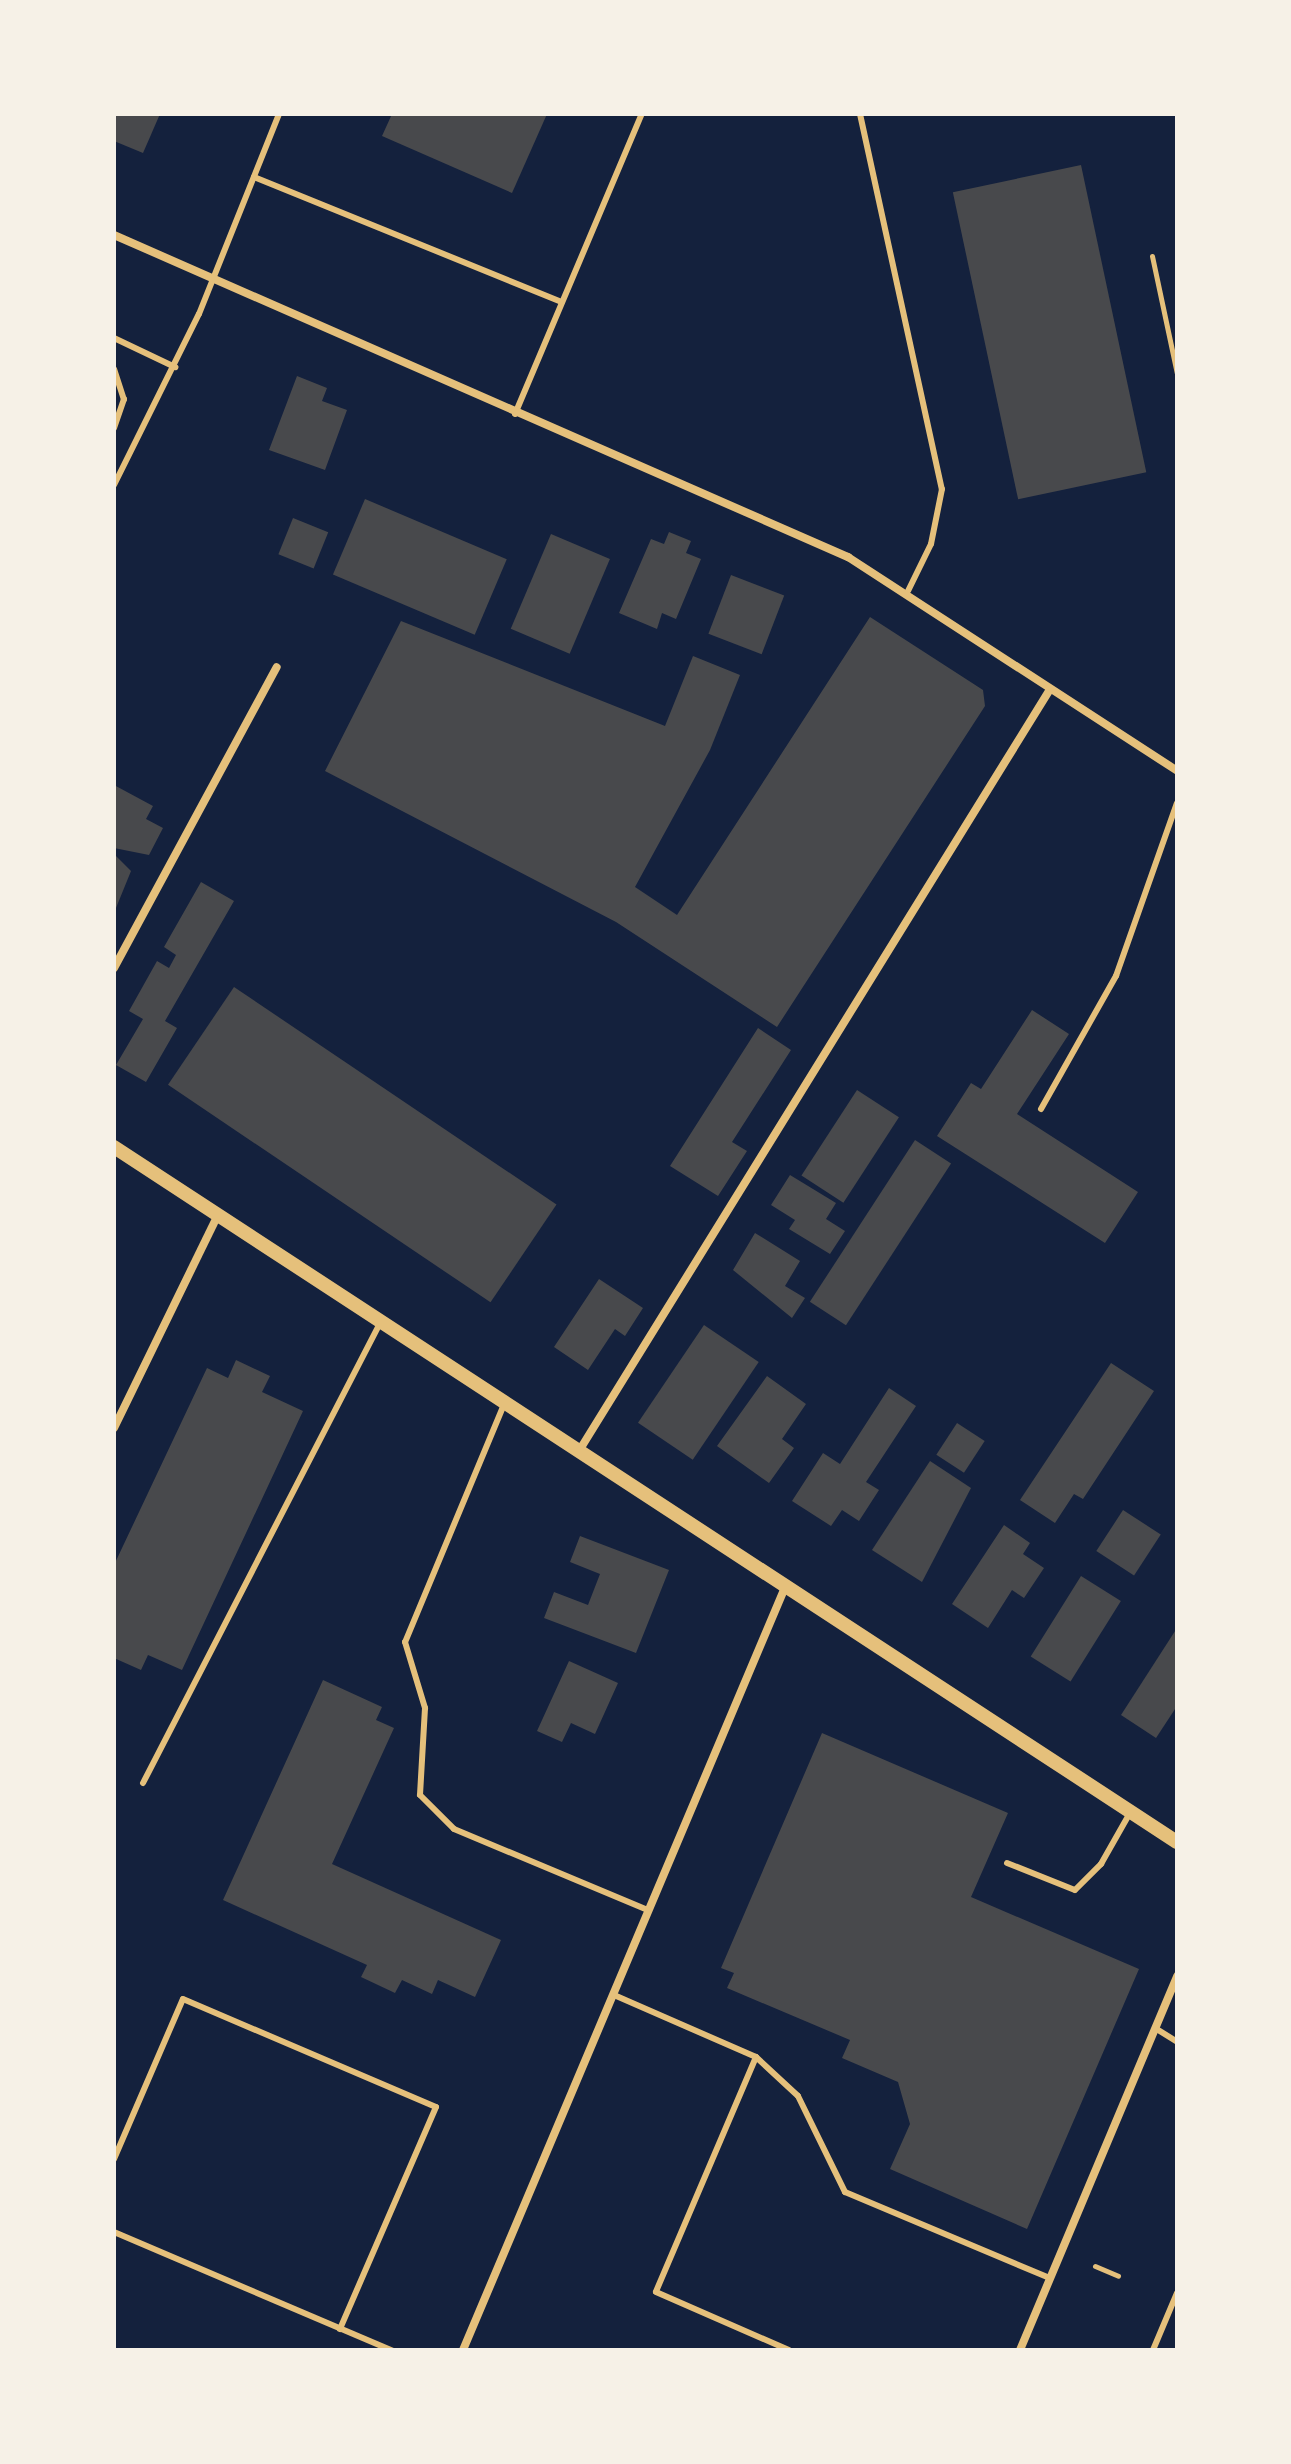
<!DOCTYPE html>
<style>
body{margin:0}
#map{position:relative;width:1291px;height:2464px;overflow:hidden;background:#14213d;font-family:"Exo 2",sans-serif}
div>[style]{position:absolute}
.building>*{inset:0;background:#48494c;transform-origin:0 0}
.path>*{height:5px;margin:-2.5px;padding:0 2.5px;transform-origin:2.5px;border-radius:2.5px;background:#e5c07b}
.service>*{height:6px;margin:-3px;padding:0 3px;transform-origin:3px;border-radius:3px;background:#e5c07b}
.minor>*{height:8px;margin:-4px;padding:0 4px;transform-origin:4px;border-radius:4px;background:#e5c07b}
.tertiary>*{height:14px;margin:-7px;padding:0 7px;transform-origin:7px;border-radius:7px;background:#e5c07b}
span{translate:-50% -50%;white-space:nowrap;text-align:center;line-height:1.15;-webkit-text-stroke:6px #f6f1e7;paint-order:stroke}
.frame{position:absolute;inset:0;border:116px solid #f6f1e7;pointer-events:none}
</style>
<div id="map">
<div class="building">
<div style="clip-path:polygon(114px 114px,160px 114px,143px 153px,114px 141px)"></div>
<div style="clip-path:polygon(392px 114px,547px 114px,512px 193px,382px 136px)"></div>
<div style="left:1081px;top:165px;width:314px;height:131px;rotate:78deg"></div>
<div style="clip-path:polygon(297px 376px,327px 388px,322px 401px,347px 410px,325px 470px,269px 450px)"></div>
<div style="left:365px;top:499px;width:154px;height:82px;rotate:23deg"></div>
<div style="left:293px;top:518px;width:38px;height:39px;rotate:22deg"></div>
<div style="clip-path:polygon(669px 532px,691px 541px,686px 553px,701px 559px,676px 619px,662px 613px,657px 629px,619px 613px,651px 539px,664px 544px)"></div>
<div style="left:551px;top:534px;width:64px;height:103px;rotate:23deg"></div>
<div style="left:731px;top:575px;width:57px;height:63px;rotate:21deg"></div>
<div style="clip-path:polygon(870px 617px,983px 690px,985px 706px,777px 1027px,616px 922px,325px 771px,401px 621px,665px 726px,693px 656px,740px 675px,710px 750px,635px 887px,677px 915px)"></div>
<div style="clip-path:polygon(114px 785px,153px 806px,146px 819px,163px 828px,149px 855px,114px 848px)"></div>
<div style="clip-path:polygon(114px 854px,131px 871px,116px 908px,114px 907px)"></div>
<div style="clip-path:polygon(201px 882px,234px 901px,165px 1021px,177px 1028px,146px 1082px,116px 1065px,143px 1019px,129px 1011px,157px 961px,169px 968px,176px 955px,164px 947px)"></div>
<div style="left:234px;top:987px;width:389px;height:118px;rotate:34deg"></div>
<div style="clip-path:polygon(1032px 1010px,1069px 1034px,1017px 1114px,1138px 1192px,1105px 1243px,937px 1136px,971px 1083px,981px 1089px)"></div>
<div style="clip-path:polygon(758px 1028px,791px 1050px,732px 1142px,747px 1151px,718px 1196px,670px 1166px)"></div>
<div style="left:857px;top:1090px;width:50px;height:102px;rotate:33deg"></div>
<div style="left:915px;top:1140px;width:43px;height:193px;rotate:33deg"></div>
<div style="clip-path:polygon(790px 1175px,836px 1203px,826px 1219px,845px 1231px,830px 1254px,789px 1229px,795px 1220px,771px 1205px)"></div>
<div style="clip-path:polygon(755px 1233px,800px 1261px,785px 1286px,805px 1298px,792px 1318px,733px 1270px)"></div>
<div style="clip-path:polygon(599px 1279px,643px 1308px,625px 1336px,615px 1329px,588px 1370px,554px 1347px)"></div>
<div style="left:704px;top:1325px;width:66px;height:118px;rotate:34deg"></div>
<div style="clip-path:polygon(236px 1360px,270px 1376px,262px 1392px,303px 1411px,182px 1670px,148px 1655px,141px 1670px,114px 1658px,114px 1565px,207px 1368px,228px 1378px)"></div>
<div style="clip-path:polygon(1111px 1363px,1154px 1391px,1083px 1499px,1074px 1494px,1055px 1523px,1020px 1500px)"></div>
<div style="clip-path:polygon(767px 1376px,806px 1404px,782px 1439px,794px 1448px,769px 1483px,717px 1446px)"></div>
<div style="clip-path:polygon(889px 1388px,916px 1406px,866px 1482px,879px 1490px,859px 1521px,842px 1510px,831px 1526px,792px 1501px,823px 1453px,840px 1464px)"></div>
<div style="left:957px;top:1423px;width:33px;height:38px;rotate:33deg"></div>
<div style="clip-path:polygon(930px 1461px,971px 1488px,922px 1582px,872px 1550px)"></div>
<div style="left:1123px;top:1510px;width:45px;height:49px;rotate:33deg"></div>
<div style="clip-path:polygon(1004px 1525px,1030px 1543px,1023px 1554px,1044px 1568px,1024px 1598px,1012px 1590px,988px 1628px,952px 1604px)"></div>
<div style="clip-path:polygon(580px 1536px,669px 1570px,636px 1653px,544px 1618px,554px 1592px,588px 1605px,600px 1574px,570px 1562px)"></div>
<div style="left:1081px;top:1576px;width:47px;height:95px;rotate:32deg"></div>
<div style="clip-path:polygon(1177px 1628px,1177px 1706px,1156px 1738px,1121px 1715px)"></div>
<div style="clip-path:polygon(569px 1661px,618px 1683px,595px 1734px,571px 1723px,562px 1742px,537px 1731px)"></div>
<div style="clip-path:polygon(323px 1680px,382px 1707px,376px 1720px,394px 1728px,332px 1864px,501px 1940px,475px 1997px,438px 1980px,432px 1994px,402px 1980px,395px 1993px,361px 1977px,367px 1965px,223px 1900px)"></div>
<div style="clip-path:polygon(822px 1733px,1008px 1813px,971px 1897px,1139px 1969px,1027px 2229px,890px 2169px,910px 2124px,898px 2082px,842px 2058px,850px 2040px,727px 1988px,734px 1973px,721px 1968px)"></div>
</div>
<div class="path">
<div style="left:1152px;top:256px;width:121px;rotate:78deg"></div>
<div style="left:1095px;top:2266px;width:25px;rotate:23deg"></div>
</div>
<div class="service">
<div style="left:860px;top:114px;width:384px;rotate:77.7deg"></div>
<div style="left:942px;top:489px;width:56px;rotate:101.3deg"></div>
<div style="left:931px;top:544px;width:52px;rotate:116.1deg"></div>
<div style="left:254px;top:177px;width:332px;rotate:22.1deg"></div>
<div style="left:114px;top:338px;width:68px;rotate:25.4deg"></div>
<div style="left:114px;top:369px;width:32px;rotate:72deg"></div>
<div style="left:124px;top:399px;width:31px;rotate:109deg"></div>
<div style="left:515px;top:414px;width:326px;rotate:-67.1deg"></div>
<div style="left:114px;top:485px;width:191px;rotate:-63.6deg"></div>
<div style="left:199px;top:314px;width:215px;rotate:-68.2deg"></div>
<div style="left:1041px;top:1109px;width:153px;rotate:-60.6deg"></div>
<div style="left:1116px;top:976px;width:183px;rotate:-70.6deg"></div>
<div style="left:505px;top:1402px;width:260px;rotate:112.6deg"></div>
<div style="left:405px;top:1642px;width:69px;rotate:73.1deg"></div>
<div style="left:425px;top:1708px;width:87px;rotate:93.3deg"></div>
<div style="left:420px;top:1795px;width:48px;rotate:45deg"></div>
<div style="left:454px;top:1829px;width:210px;rotate:22.7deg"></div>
<div style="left:143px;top:1783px;width:520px;rotate:-62.74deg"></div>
<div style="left:1007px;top:1863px;width:73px;rotate:21.7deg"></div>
<div style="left:1075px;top:1890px;width:37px;rotate:-45deg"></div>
<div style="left:1101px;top:1864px;width:61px;rotate:-60.5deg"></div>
<div style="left:614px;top:1995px;width:155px;rotate:23.6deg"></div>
<div style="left:756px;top:2057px;width:255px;rotate:113.1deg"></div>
<div style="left:656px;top:2292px;width:145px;rotate:23.6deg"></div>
<div style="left:1155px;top:2028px;width:26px;rotate:32deg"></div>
<div style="left:756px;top:2057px;width:57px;rotate:42.9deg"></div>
<div style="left:798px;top:2096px;width:107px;rotate:63.9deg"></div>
<div style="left:845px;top:2192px;width:222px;rotate:22.8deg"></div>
<div style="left:114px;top:2159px;width:174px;rotate:-66.7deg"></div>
<div style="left:183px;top:1999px;width:275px;rotate:23.1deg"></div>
<div style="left:436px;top:2107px;width:242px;rotate:113.4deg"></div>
<div style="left:114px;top:2232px;width:301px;rotate:23.1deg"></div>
<div style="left:1153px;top:2350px;width:62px;rotate:-67.2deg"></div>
</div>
<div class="minor">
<div style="left:114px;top:235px;width:802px;rotate:23.69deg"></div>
<div style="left:848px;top:557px;width:392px;rotate:33deg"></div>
<div style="left:114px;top:968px;width:342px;rotate:-61.6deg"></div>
<div style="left:114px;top:1428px;width:237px;rotate:-64deg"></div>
<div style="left:579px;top:1451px;width:894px;rotate:-58.27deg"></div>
<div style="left:463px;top:2350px;width:830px;rotate:-67.11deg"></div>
<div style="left:1020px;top:2350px;width:406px;rotate:-67.2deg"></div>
</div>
<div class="tertiary">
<div style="left:114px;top:1147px;width:1270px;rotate:33.18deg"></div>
</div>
<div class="frame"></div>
</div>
